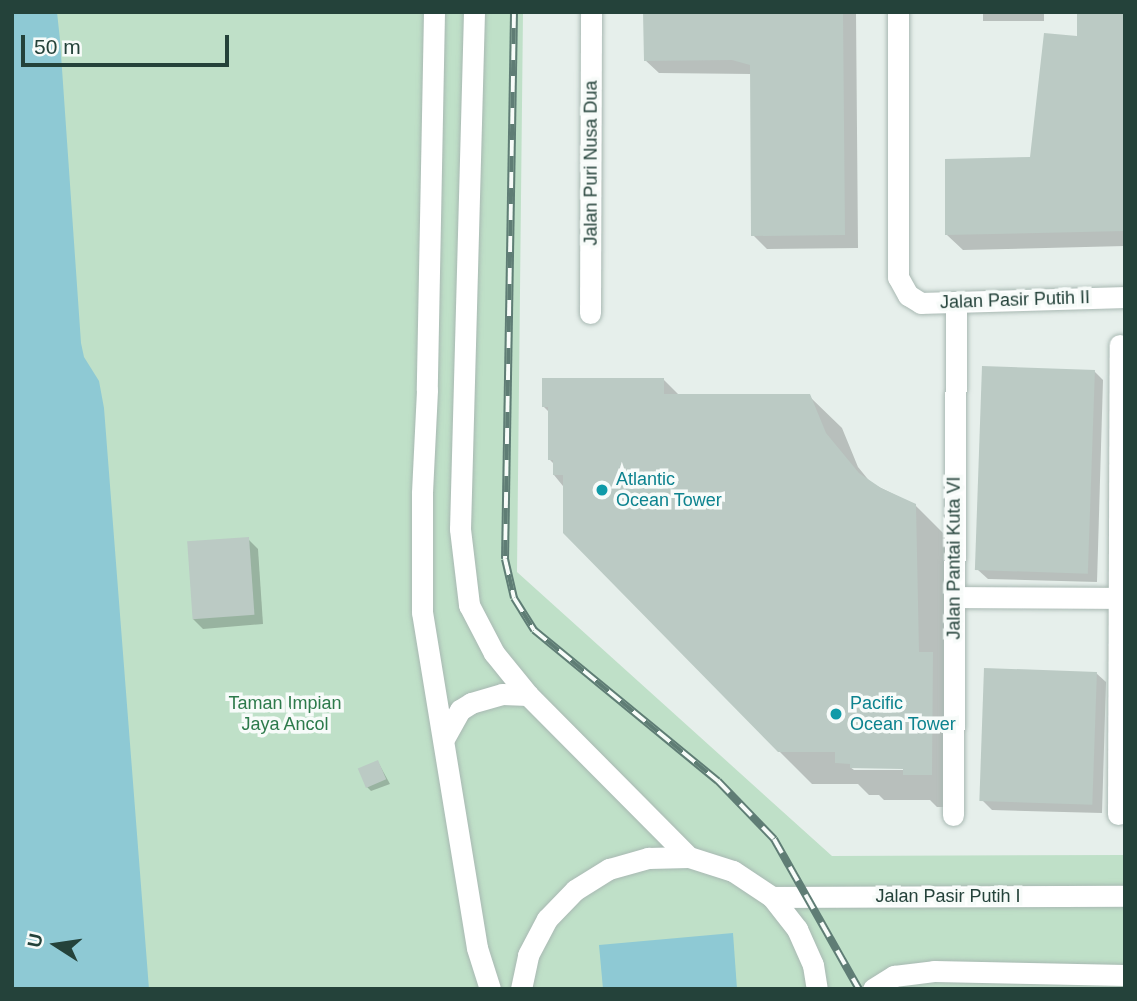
<!DOCTYPE html>
<style>
body{margin:0}
#map{position:relative;width:1137px;height:1001px;overflow:hidden;background:#e6efeb;font-family:Arial,sans-serif}
div>[style]{position:absolute}
.green>*{inset:0;background:#bfe0c8}
.water>*{inset:0;background:#8ec9d4}
.shadow>*{inset:0;background:#0003;transform-origin:0 0}
.building>*{inset:0;background:#bbcac4;transform-origin:0 0}
.roads{filter:drop-shadow(0 0 2px #a8b8b2) drop-shadow(0 0 2px #a8b8b2)}
.minor>*{height:21px;margin:-10.5px;padding:0 10.5px;transform-origin:10.5px;border-radius:10.5px;background:#fff}
.tertiary>*{height:21px;margin:-10.5px;padding:0 10.5px;transform-origin:10.5px;border-radius:10.5px;background:#fff}
.rail>*{height:8px;margin-top:-4px;transform-origin:0;background:repeating-linear-gradient(90deg,#f7fbf9 0 16px,#5f7d75 0 32px);box-sizing:border-box;border-block:2px solid #5f7d75}
.dots>*{width:19px;height:19px;translate:-50% -50%;box-sizing:border-box;border:4px solid #f7fbf9;border-radius:50%}
span{translate:-50% -50%;white-space:nowrap;text-align:center;line-height:1.15;-webkit-text-stroke:7px #f7fbf9;paint-order:stroke}
.street-label{font-size:18px;color:#24423a}
.culture-label{font-size:18px;color:#0d838f}
.left{translate:0 -50%;text-align:left}
.park-label{font-size:18px;color:#2d7a4b}
.frame{position:absolute;inset:0;border:14px solid #24423a;pointer-events:none}
.north{position:absolute;left:21px;top:910px;width:70px;height:70px;-webkit-text-stroke:5px #f7fbf9;paint-order:stroke;rotate:282deg;font-size:19px;font-weight:700;line-height:28px;text-align:center;color:#24423a}
.north::after{content:'';display:block;margin:auto;width:24px;height:32px;background:#24423a;clip-path:polygon(50% 0,100% 100%,50% 72%,0 100%)}
.scale{position:absolute;left:21px;top:35px;width:208px;height:32px;box-sizing:border-box;border:4px solid #24423a;border-top:0;padding-left:9px;font-size:21px;line-height:24px;white-space:nowrap;color:#24423a;-webkit-text-stroke:5px #f7fbf9;paint-order:stroke}
</style>
<div id="map">
<div class="green">
<div style="clip-path:polygon(12px 12px,523px 12px,517px 572px,832px 856px,1125px 855px,1125px 989px,12px 989px)"></div>
</div>
<div class="water">
<div style="clip-path:polygon(12px 12px,57px 12px,60px 40px,81px 343px,84px 357px,99px 381px,104px 408px,149px 989px,12px 989px)"></div>
<div style="clip-path:polygon(733px 933px,737px 989px,603px 989px,599px 945px)"></div>
</div>
<div class="shadow">
<div style="clip-path:polygon(645px 12px,856px 12px,858px 248px,767px 249px,753px 235px,751px 74px,659px 73px,645px 60px)"></div>
<div style="left:983px;top:12px;width:61px;height:9px"></div>
<div style="clip-path:polygon(1125px 12px,1125px 246px,963px 250px,947px 235px,1032px 159px,1078px 38px)"></div>
<div style="clip-path:polygon(1094px 371px,1103px 380px,1097px 582px,988px 579px,978px 570px)"></div>
<div style="clip-path:polygon(evenodd,664px 380px,680px 396px,809px 396px,842px 428px,858px 467px,871px 483px,915px 505px,948px 538px,950px 672px,964px 686px,964px 807px,937px 807px,930px 800px,884px 800px,879px 795px,869px 795px,858px 784px,812px 784px,779px 751px,554px 475px,555px 465px,550px 460px,550px 413px,543px 406px,664px 380px,850px 767px,912px 767px,912px 770px,854px 770px,850px 767px)"></div>
<div style="clip-path:polygon(248px 539px,258px 549px,263px 624px,203px 629px,193px 619px)"></div>
<div style="clip-path:polygon(1096px 673px,1106px 682px,1102px 813px,992px 810px,982px 800px)"></div>
<div style="clip-path:polygon(378px 762px,390px 784px,371px 791px,367px 787px)"></div>
</div>
<div class="building">
<div style="clip-path:polygon(643px 12px,843px 12px,845px 235px,751px 236px,750px 65px,732px 60px,644px 61px)"></div>
<div style="clip-path:polygon(1077px 12px,1125px 12px,1125px 231px,945px 235px,945px 159px,1030px 157px,1044px 33px,1077px 36px)"></div>
<div style="left:982px;top:366px;width:113px;height:204px;rotate:2deg"></div>
<div style="clip-path:polygon(542px 378px,664px 378px,664px 394px,810px 394px,826px 433px,859px 473px,881px 488px,916px 504px,919px 652px,933px 652px,932px 775px,903px 775px,903px 769px,850px 768px,850px 764px,835px 763px,835px 752px,778px 752px,563px 533px,563px 475px,553px 475px,553px 460px,548px 460px,548px 407px,542px 407px)"></div>
<div style="left:249px;top:537px;width:78px;height:62px;rotate:86deg"></div>
<div style="left:984px;top:668px;width:113px;height:133px;rotate:2deg"></div>
<div style="left:378px;top:760px;width:21px;height:22px;rotate:67deg"></div>
</div>
<div class="roads">
<div class="minor">
<div style="left:898px;top:12px;width:265px;rotate:90deg"></div>
<div style="left:898px;top:277px;width:21px;rotate:61deg"></div>
<div style="left:908px;top:295px;width:15px;rotate:32deg"></div>
<div style="left:921px;top:303px;width:204px;rotate:-1.7deg"></div>
<div style="left:590px;top:313px;width:301px;rotate:-89.8deg"></div>
<div style="left:954px;top:597px;width:171px;rotate:0.3deg"></div>
<div style="left:1118px;top:814px;width:469px;rotate:-89.8deg"></div>
<div style="left:953px;top:815px;width:513px;rotate:-89.66deg"></div>
</div>
<div class="tertiary">
<div style="left:434px;top:12px;width:378px;rotate:91.1deg"></div>
<div style="left:427px;top:390px;width:103px;rotate:92.8deg"></div>
<div style="left:422px;top:493px;width:119px;rotate:90deg"></div>
<div style="left:422px;top:612px;width:340px;rotate:80.7deg"></div>
<div style="left:477px;top:948px;width:43px;rotate:72.4deg"></div>
<div style="left:474px;top:12px;width:517px;rotate:91.55deg"></div>
<div style="left:460px;top:529px;width:77px;rotate:83.2deg"></div>
<div style="left:469px;top:605px;width:54px;rotate:62.5deg"></div>
<div style="left:494px;top:653px;width:54px;rotate:51deg"></div>
<div style="left:528px;top:695px;width:228px;rotate:45.2deg"></div>
<div style="left:445px;top:737px;width:31px;rotate:-61deg"></div>
<div style="left:460px;top:710px;width:13px;rotate:-32deg"></div>
<div style="left:471px;top:703px;width:32px;rotate:-16deg"></div>
<div style="left:502px;top:694px;width:26px;rotate:2deg"></div>
<div style="left:772px;top:897px;width:353px;rotate:-0.2deg"></div>
<div style="left:521px;top:989px;width:35px;rotate:-78deg"></div>
<div style="left:528px;top:955px;width:41px;rotate:-62.2deg"></div>
<div style="left:547px;top:919px;width:40px;rotate:-46deg"></div>
<div style="left:575px;top:890px;width:40px;rotate:-32deg"></div>
<div style="left:609px;top:869px;width:41px;rotate:-15.8deg"></div>
<div style="left:648px;top:858px;width:41px;rotate:-1.4deg"></div>
<div style="left:689px;top:857px;width:46px;rotate:17.7deg"></div>
<div style="left:733px;top:871px;width:47px;rotate:33.7deg"></div>
<div style="left:772px;top:897px;width:41px;rotate:52deg"></div>
<div style="left:797px;top:929px;width:39px;rotate:66deg"></div>
<div style="left:813px;top:965px;width:24px;rotate:81deg"></div>
<div style="left:873px;top:989px;width:25px;rotate:-32deg"></div>
<div style="left:894px;top:976px;width:40px;rotate:-7.1deg"></div>
<div style="left:934px;top:971px;width:191px;rotate:1.2deg"></div>
</div>
</div>
<div class="rail">
<div style="left:514px;top:12px;width:547px;rotate:90.94deg"></div>
<div style="left:505px;top:559px;width:40px;rotate:77deg"></div>
<div style="left:514px;top:598px;width:38px;rotate:58deg"></div>
<div style="left:534px;top:630px;width:238px;rotate:39.4deg"></div>
<div style="left:718px;top:781px;width:81px;rotate:46deg"></div>
<div style="left:774px;top:839px;width:172px;rotate:60.5deg"></div>
</div>
<div class="dots">
<div style="left:602px;top:490px;background:#0f9aa8"></div>
<div style="left:836px;top:714px;background:#0f9aa8"></div>
</div>
<div class="street-label">
<span style="left:591px;top:163px;rotate:-90deg">Jalan Puri Nusa Dua</span>
<span style="left:1015px;top:300px;rotate:-2deg">Jalan Pasir Putih II</span>
<span style="left:954px;top:558px;rotate:-90deg">Jalan Pantai Kuta VI</span>
<span style="left:948px;top:896px">Jalan Pasir Putih I</span>
</div>
<div class="culture-label">
<span class="left" style="left:616px;top:490px">Atlantic<br>Ocean Tower</span>
<span class="left" style="left:850px;top:714px">Pacific<br>Ocean Tower</span>
</div>
<div class="park-label">
<span style="left:285px;top:714px">Taman Impian<br>Jaya Ancol</span>
</div>
<div class="frame"></div>
<div class="north">U</div>
<div class="scale">50 m</div>
</div>
